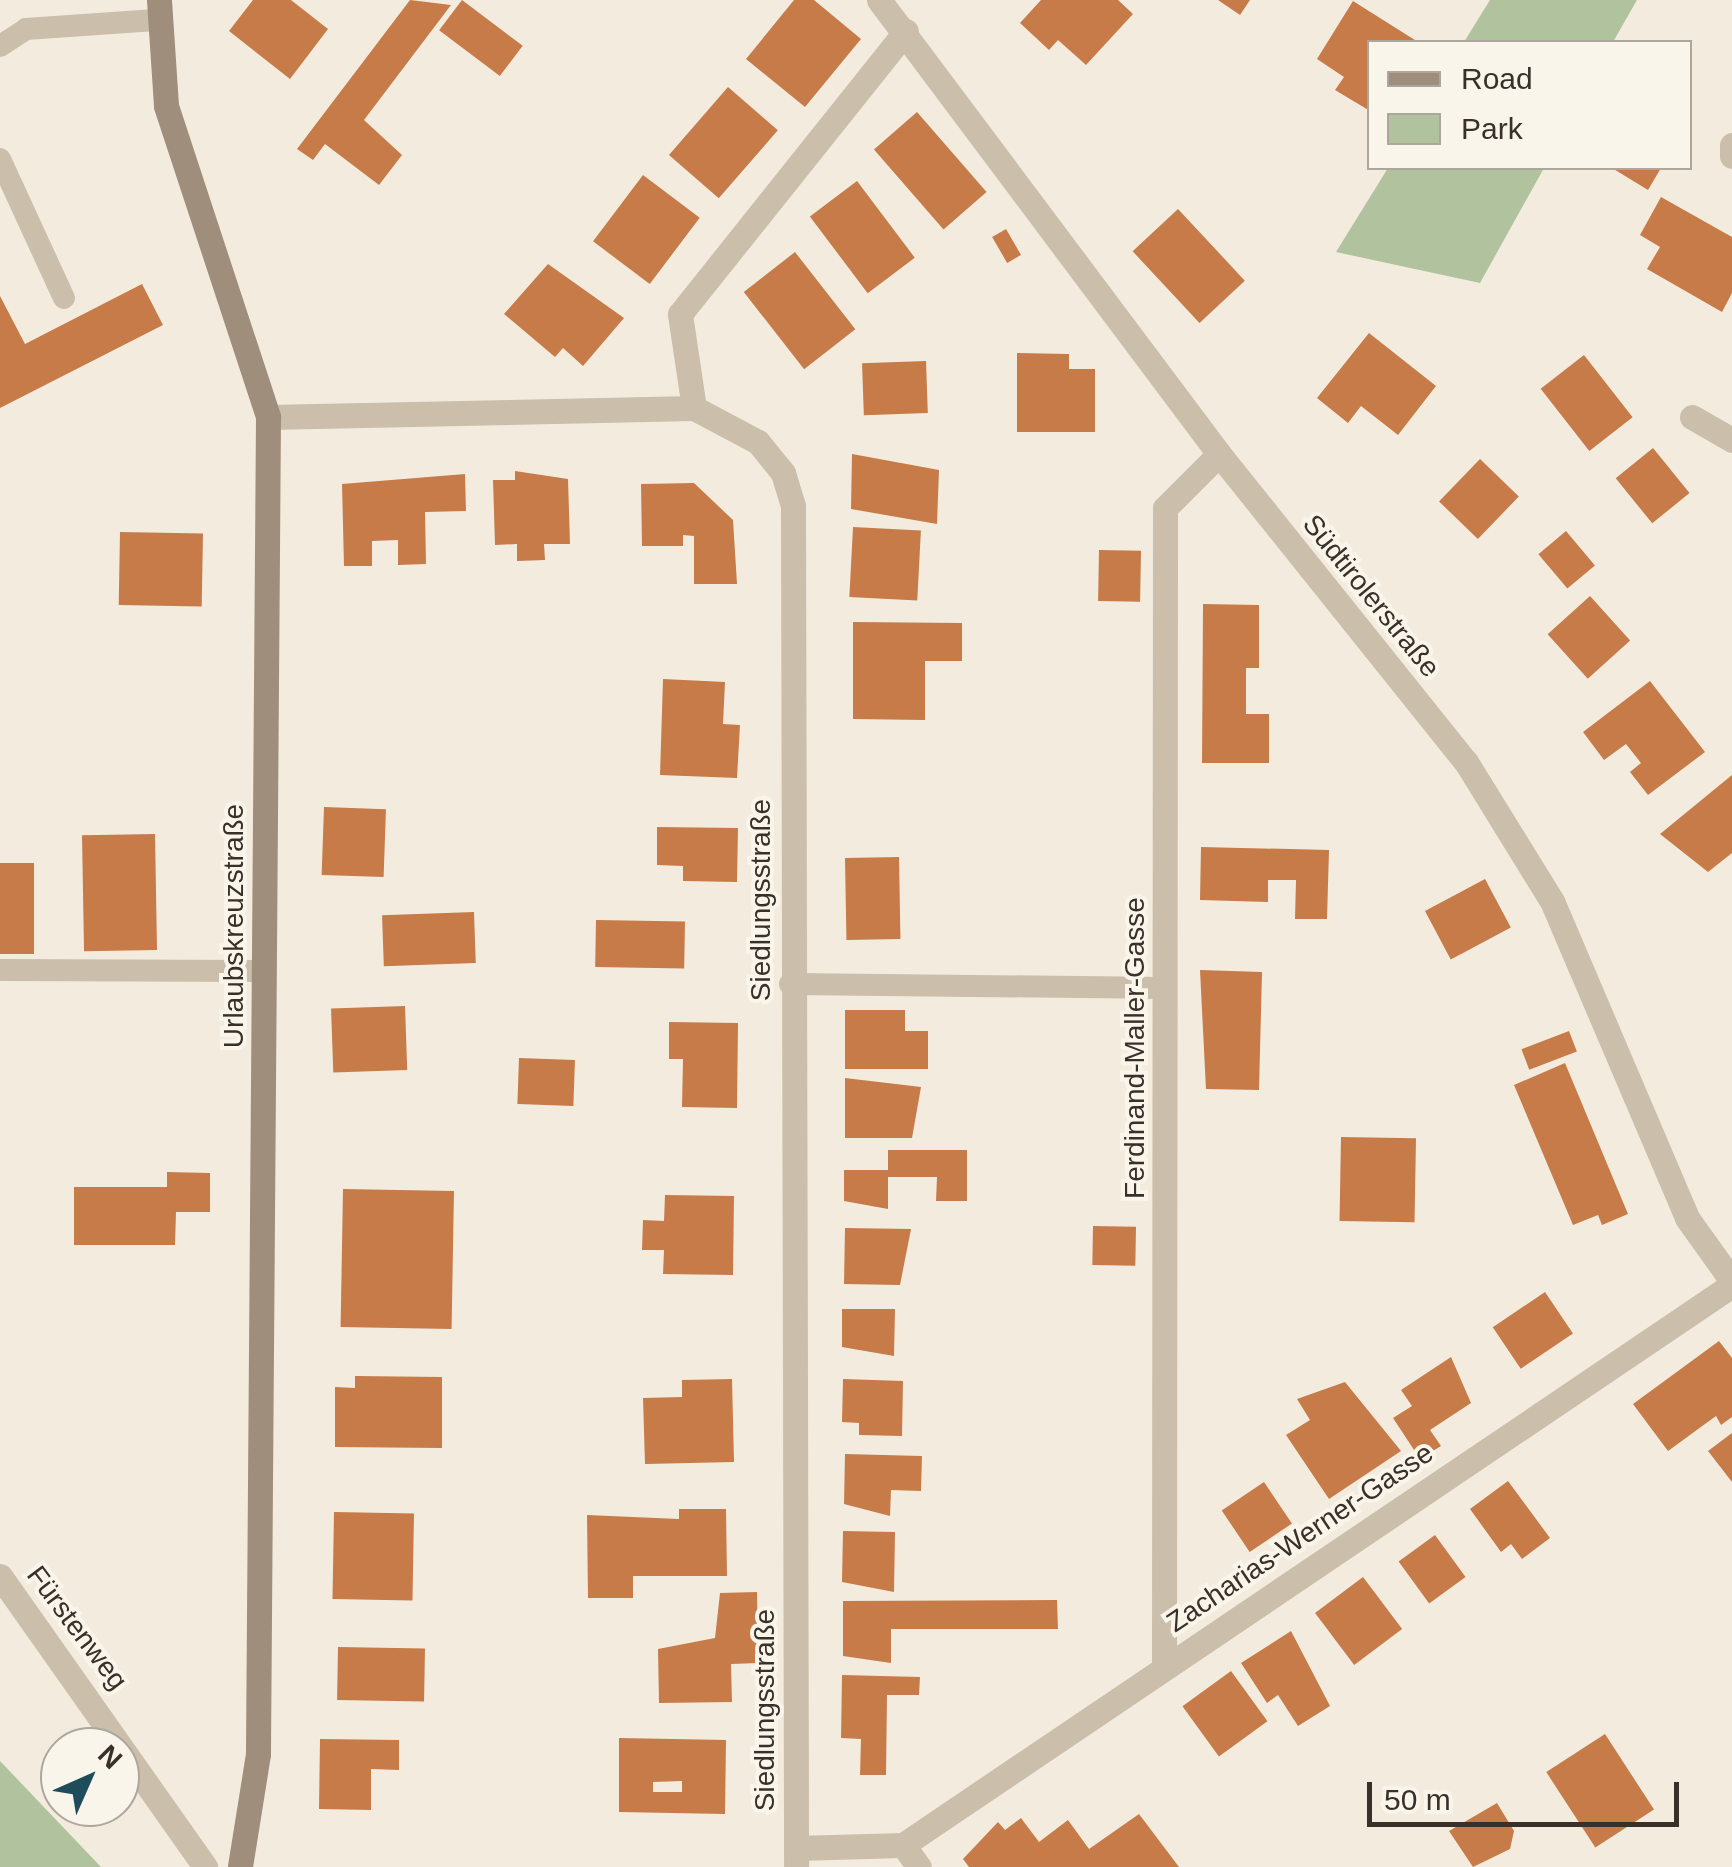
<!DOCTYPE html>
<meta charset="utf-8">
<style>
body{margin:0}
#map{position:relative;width:1732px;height:1867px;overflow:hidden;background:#f3ecde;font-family:Helvetica,sans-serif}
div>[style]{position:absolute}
.green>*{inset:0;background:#b0c29e}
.building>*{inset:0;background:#c67b49;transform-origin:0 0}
.lane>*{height:22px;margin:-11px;padding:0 11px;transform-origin:11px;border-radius:11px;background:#cbbeaa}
.street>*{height:25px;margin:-12.5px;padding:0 12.5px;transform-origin:12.5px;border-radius:12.5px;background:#cbbeaa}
.secondary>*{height:25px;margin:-12.5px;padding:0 12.5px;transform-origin:12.5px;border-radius:12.5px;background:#9f8e7b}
span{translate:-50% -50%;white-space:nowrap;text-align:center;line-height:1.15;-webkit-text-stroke:8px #faf5eb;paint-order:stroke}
.street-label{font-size:28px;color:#383029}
.legend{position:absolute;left:1367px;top:40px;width:325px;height:130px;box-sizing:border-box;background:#faf5eb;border:2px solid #aca69d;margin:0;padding:12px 18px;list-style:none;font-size:30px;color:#383029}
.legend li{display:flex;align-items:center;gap:20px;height:50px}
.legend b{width:50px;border:2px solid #aca69d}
.north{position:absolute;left:40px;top:1727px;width:100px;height:100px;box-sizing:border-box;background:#faf5eb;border:2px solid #aca69d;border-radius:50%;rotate:45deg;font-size:28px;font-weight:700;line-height:40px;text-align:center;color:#383029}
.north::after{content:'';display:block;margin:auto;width:35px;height:45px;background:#1e4c5a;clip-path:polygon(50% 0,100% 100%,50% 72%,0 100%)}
.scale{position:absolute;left:1367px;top:1782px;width:312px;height:45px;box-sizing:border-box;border:5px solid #383029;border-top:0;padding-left:12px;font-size:30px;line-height:35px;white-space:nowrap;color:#383029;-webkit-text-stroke:8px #faf5eb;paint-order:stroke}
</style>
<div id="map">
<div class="green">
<div style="clip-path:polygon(1490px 0,1637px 0,1613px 42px,1464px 42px)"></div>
<div style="clip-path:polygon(1388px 168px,1544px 168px,1480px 283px,1336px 252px)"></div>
<div style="clip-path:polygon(0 1761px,101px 1867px,0 1867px)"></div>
</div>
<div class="building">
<div style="clip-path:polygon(253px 0,291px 0,328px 29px,290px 79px,229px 31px)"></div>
<div style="clip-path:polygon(410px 0,451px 5px,364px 120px,402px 155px,379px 185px,325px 144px,313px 160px,297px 149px)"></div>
<div style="left:462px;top:0;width:76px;height:38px;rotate:37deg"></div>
<div style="clip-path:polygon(794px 0,814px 0,861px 39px,805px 107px,746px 59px)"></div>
<div style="clip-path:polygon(1041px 0,1118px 0,1133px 14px,1086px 65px,1058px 40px,1049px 50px,1020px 23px)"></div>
<div style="clip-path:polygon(1218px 0,1250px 0,1240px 15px)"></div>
<div style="clip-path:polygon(1353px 1px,1418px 42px,1370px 42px,1370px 111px,1335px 90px,1344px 77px,1317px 59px)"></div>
<div style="left:728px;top:87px;width:66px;height:90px;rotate:41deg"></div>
<div style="left:917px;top:112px;width:106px;height:57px;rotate:49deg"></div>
<div style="clip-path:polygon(1612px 168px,1661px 168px,1648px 190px)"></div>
<div style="left:643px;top:175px;width:71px;height:83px;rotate:37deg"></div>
<div style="left:857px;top:181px;width:96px;height:59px;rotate:53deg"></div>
<div style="clip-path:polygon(1661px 197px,1732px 237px,1732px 293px,1722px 312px,1647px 269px,1660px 247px,1640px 235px)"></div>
<div style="left:1178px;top:209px;width:98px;height:62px;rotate:47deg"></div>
<div style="left:1006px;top:229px;width:30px;height:16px;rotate:60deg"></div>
<div style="left:795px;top:252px;width:98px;height:65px;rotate:52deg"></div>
<div style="clip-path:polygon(548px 264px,624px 318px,583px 366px,563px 348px,555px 357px,504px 314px)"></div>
<div style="clip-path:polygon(142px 284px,163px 325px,0 408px,0 296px,25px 344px)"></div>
<div style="clip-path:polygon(1369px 333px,1436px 386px,1398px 435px,1361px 406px,1348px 423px,1317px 398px)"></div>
<div style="clip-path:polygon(1017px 353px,1069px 354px,1069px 369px,1095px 369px,1095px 432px,1017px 432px)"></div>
<div style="left:1584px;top:355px;width:79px;height:55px;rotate:52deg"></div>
<div style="left:926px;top:361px;width:52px;height:64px;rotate:88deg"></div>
<div style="left:1653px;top:448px;width:58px;height:48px;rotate:51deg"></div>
<div style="clip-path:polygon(852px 454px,939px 470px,937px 524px,851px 509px)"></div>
<div style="left:1480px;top:459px;width:54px;height:59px;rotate:44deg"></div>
<div style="clip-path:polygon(515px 471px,568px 479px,570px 544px,544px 544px,545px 560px,517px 561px,517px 544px,495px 545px,493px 480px,515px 480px)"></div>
<div style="clip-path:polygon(465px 474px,466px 511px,425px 512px,426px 564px,398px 565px,398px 540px,372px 541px,372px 566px,344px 566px,342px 484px)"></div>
<div style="clip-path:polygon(694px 483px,733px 520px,737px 584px,694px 584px,694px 536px,683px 535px,683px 546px,642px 546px,641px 484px)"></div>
<div style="left:853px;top:527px;width:68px;height:70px;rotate:3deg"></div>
<div style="left:1566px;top:531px;width:45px;height:36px;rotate:50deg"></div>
<div style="left:120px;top:532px;width:83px;height:73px;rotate:1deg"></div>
<div style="left:1099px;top:550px;width:42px;height:51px;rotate:1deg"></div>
<div style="left:1590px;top:596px;width:60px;height:57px;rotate:48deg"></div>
<div style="clip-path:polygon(1203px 604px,1259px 605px,1259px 668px,1246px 668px,1246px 714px,1269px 714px,1269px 763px,1202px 763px)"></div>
<div style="clip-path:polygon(853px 622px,962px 623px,962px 661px,925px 661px,925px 720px,853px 719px)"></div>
<div style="clip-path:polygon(663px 679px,725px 682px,723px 724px,740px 725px,737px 778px,660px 775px)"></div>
<div style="clip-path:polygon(1650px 681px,1705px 752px,1648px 795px,1630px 772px,1641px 763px,1626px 744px,1604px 760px,1583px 732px)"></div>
<div style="clip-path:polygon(1732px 775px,1732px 853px,1708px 872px,1660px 834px)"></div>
<div style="left:324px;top:807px;width:62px;height:68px;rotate:2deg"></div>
<div style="clip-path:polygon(657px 827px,738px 828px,737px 882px,683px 881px,683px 866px,657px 865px)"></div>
<div style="left:155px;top:834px;width:116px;height:73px;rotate:89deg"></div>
<div style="clip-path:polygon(1201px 847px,1329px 850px,1327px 919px,1295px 919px,1296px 880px,1268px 880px,1268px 902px,1200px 900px)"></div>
<div style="left:899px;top:857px;width:82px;height:54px;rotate:89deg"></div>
<div style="left:0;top:863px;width:34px;height:91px"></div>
<div style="left:1485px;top:879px;width:55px;height:68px;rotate:62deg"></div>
<div style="left:474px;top:912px;width:51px;height:92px;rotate:88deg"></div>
<div style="left:596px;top:920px;width:89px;height:47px;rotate:1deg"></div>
<div style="clip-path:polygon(1200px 970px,1262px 972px,1259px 1090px,1206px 1089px)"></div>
<div style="left:405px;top:1006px;width:64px;height:74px;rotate:88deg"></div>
<div style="clip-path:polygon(845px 1010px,905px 1010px,905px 1031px,928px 1031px,928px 1069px,845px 1069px)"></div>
<div style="clip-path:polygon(669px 1022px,738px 1023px,737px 1108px,682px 1107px,683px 1059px,669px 1059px)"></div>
<div style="left:1569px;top:1031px;width:22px;height:51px;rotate:69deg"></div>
<div style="left:519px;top:1058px;width:56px;height:46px;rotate:2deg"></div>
<div style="clip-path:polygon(1565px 1063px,1628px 1214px,1602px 1225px,1598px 1215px,1573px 1225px,1514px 1085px)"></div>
<div style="clip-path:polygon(845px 1078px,921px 1087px,912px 1138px,845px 1138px)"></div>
<div style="left:1341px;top:1137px;width:75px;height:84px;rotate:1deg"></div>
<div style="clip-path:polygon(888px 1150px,967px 1150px,967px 1201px,936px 1201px,937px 1177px,888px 1177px,888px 1209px,844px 1201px,844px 1170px,888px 1170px)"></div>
<div style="clip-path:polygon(167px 1172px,210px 1173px,210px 1212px,176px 1212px,175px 1245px,74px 1245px,74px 1187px,167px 1187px)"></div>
<div style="left:343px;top:1189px;width:111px;height:138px;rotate:1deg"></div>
<div style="clip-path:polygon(665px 1195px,734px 1196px,733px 1275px,663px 1274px,664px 1250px,642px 1250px,643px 1220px,664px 1221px)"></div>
<div style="left:1093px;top:1226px;width:43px;height:39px;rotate:1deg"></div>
<div style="clip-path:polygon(845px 1228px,911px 1229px,900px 1285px,844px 1284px)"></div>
<div style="left:1545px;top:1292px;width:50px;height:63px;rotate:56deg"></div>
<div style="clip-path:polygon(842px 1309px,895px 1309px,894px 1356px,842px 1347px)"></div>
<div style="clip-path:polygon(1719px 1341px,1732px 1358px,1732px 1417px,1721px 1425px,1716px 1416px,1668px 1451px,1633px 1404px)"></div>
<div style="clip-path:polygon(1451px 1357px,1471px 1403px,1430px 1430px,1441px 1446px,1420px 1459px,1393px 1418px,1412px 1406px,1401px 1390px)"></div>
<div style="clip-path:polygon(355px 1376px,442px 1377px,442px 1448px,335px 1447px,335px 1387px,355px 1388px)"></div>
<div style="clip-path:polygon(732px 1379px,734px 1462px,645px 1464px,643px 1398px,682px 1397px,682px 1380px)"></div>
<div style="clip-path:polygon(843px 1379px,903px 1381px,902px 1436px,859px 1435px,859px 1423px,842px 1422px)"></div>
<div style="clip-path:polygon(1345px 1382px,1401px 1451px,1329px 1499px,1286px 1435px,1310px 1420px,1297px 1399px)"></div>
<div style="clip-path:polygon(1732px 1433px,1732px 1482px,1708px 1451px)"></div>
<div style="clip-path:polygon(845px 1454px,922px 1456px,921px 1491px,891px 1490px,890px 1516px,844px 1504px)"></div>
<div style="clip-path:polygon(1508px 1481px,1550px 1538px,1522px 1559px,1511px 1544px,1501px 1552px,1470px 1509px)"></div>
<div style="left:1264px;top:1482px;width:50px;height:51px;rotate:56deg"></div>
<div style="clip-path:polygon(679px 1509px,726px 1509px,727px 1576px,633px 1576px,633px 1598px,588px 1598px,587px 1515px,679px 1519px)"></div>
<div style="left:334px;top:1512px;width:80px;height:87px;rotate:1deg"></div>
<div style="clip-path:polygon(843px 1531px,895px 1532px,894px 1592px,842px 1582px)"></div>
<div style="left:1435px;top:1535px;width:52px;height:45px;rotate:54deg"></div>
<div style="left:1363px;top:1577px;width:65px;height:60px;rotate:53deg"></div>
<div style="clip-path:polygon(757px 1592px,758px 1663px,731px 1664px,732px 1702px,659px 1703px,658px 1649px,715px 1638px,720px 1593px)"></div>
<div style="clip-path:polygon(1057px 1600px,1058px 1629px,891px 1629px,891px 1663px,843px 1656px,843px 1601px)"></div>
<div style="clip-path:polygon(1291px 1631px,1330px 1706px,1298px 1726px,1278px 1695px,1267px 1703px,1241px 1663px)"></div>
<div style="left:338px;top:1647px;width:87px;height:53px;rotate:1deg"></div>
<div style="left:1231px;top:1671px;width:62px;height:60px;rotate:54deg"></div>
<div style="clip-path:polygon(842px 1675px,920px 1677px,919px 1695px,887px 1695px,886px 1775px,860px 1775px,861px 1739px,841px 1738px)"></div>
<div style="left:1605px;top:1734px;width:90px;height:70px;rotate:57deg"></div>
<div style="clip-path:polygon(evenodd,619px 1738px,726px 1740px,725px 1814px,619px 1812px,619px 1738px,682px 1781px,682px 1792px,653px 1792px,653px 1782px,682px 1781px)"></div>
<div style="clip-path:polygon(320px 1739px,399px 1740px,399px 1770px,371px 1769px,371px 1810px,319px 1809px)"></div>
<div style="clip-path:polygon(1497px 1803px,1514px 1831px,1510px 1849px,1473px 1867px,1449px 1831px)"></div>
<div style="clip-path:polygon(1139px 1814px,1179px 1867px,969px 1867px,963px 1859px,998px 1822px,1005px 1830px,1021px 1818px,1039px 1842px,1068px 1820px,1089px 1849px)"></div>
</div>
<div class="lane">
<div style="left:0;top:46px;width:31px;rotate:-33deg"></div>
<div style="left:26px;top:29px;width:130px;rotate:-4deg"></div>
<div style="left:0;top:159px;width:153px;rotate:65.3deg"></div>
<div style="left:0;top:970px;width:264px;rotate:0.2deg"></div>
<div style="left:790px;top:984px;width:375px;rotate:0.6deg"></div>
</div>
<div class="street">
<div style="left:879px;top:0;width:567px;rotate:53.17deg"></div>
<div style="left:1219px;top:454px;width:395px;rotate:51.3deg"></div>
<div style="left:1466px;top:762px;width:163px;rotate:58.3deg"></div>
<div style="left:1552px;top:901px;width:345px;rotate:66.9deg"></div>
<div style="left:1687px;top:1218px;width:77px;rotate:54.5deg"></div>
<div style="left:1732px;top:145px;width:11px;rotate:90deg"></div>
<div style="left:694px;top:408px;width:95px;rotate:-98.5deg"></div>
<div style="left:680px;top:314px;width:362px;rotate:-51.4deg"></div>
<div style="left:268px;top:417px;width:426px;rotate:-1.2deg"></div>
<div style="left:694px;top:408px;width:72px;rotate:28deg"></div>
<div style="left:758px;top:442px;width:40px;rotate:51deg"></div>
<div style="left:783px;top:473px;width:34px;rotate:73deg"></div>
<div style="left:793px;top:506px;width:1361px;rotate:89.87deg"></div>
<div style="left:1692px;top:417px;width:46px;rotate:29.9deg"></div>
<div style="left:0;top:1576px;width:356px;rotate:54.8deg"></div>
<div style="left:1164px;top:1665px;width:1157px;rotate:-89.95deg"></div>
<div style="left:1165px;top:508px;width:76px;rotate:-45deg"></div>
<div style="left:903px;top:1845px;width:27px;rotate:54deg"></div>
<div style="left:796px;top:1848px;width:107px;rotate:-1.6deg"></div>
<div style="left:903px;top:1845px;width:1000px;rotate:-34.04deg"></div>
</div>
<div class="secondary">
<div style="left:159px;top:0;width:106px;rotate:86.2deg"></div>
<div style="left:166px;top:106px;width:327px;rotate:71.8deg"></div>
<div style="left:268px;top:417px;width:1337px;rotate:90.43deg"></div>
<div style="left:258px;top:1754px;width:114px;rotate:99.1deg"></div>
</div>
<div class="street-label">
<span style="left:1371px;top:596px;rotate:51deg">Südtirolerstraße</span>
<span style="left:761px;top:900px;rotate:-90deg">Siedlungsstraße</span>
<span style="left:234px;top:926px;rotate:-90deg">Urlaubskreuzstraße</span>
<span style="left:1135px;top:1048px;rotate:-90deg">Ferdinand-Maller-Gasse</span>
<span style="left:1300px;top:1538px;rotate:-34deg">Zacharias-Werner-Gasse</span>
<span style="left:77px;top:1628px;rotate:53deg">Fürstenweg</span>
<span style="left:765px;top:1710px;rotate:-90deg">Siedlungsstraße</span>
</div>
<ul class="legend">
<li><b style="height:12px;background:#9f8e7b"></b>Road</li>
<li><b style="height:28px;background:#b0c29e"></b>Park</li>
</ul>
<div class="north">N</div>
<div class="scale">50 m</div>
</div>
